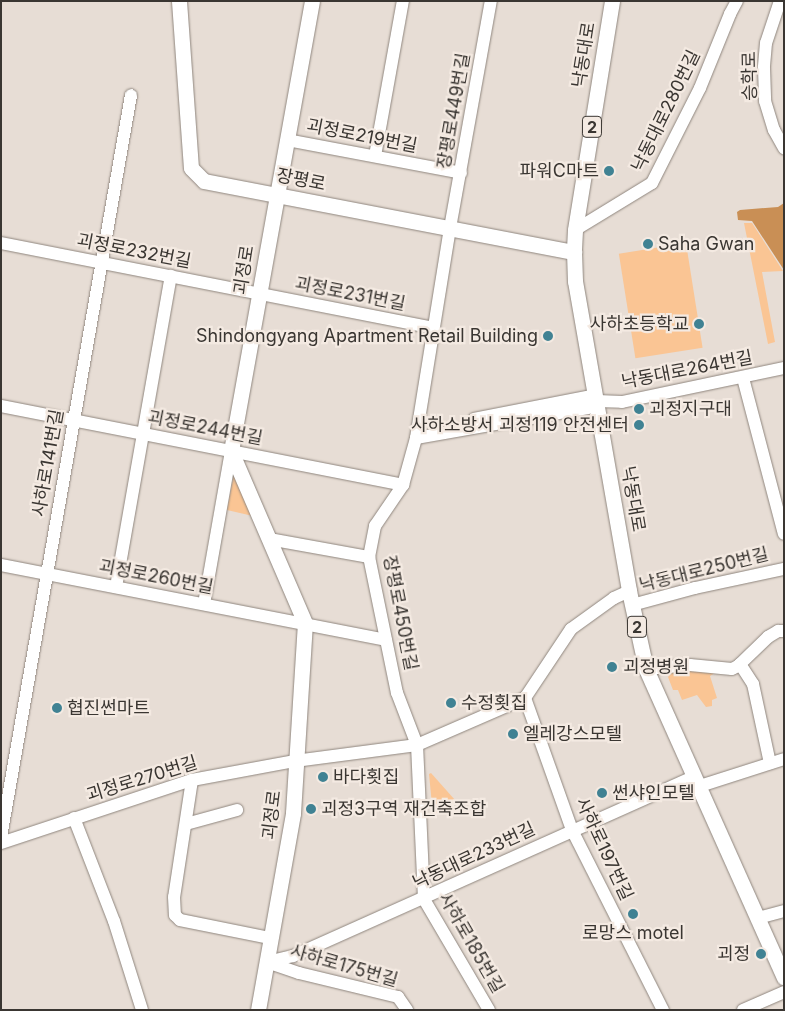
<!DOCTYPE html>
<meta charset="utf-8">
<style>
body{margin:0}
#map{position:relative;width:785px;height:1011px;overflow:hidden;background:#e7ddd5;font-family:Inter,"Noto Sans KR",sans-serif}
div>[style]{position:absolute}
.green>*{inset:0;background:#fac594;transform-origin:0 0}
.forest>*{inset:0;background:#c98f55}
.roads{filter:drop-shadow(0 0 1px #8f867e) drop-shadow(0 0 1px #8f867e)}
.minor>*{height:12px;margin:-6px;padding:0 6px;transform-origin:6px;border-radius:6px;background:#fff}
.major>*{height:15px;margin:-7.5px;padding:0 7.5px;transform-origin:7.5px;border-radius:7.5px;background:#fff}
.dots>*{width:14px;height:14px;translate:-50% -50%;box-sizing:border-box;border:2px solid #f4eae2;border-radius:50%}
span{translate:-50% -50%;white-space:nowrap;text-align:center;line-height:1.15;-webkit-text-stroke:4.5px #f4eae2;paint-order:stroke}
.shield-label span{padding:1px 4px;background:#f4eae2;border:1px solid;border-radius:4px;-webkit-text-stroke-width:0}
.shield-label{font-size:16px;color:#3a3632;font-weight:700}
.street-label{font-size:18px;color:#3a3632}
.poi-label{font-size:18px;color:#3a3632}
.right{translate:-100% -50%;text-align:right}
.left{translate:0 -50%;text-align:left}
.frame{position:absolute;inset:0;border:2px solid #3a3632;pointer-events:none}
</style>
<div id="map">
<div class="green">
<div style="clip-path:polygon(744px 223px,752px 223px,783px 271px,762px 272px,775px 342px,768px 344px)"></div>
<div style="left:686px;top:243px;width:106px;height:68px;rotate:81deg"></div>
<div style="clip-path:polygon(237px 459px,262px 518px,227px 510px)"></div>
<div style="clip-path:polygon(680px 668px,715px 673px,710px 676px,717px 698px,712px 700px,712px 706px,706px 707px,697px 695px,682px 700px,678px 690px,673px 690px,668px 677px,673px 671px)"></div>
<div style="clip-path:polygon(431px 773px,455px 800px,433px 815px,429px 774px)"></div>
</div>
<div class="forest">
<div style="clip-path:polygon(784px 203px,784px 270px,752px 221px,738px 220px,737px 212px,740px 210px,778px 207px)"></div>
</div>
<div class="roads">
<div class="minor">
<div style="left:780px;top:1px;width:44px;rotate:108.4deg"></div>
<div style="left:766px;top:43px;width:25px;rotate:95deg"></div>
<div style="left:764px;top:68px;width:33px;rotate:88deg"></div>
<div style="left:765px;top:101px;width:30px;rotate:73deg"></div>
<div style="left:774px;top:130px;width:21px;rotate:61deg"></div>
<div style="left:287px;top:140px;width:177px;rotate:10.7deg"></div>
<div style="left:375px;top:156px;width:158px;rotate:-79.8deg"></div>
<div style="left:575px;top:230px;width:90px;rotate:-31.4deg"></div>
<div style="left:652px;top:183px;width:106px;rotate:-63.2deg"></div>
<div style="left:700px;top:88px;width:80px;rotate:-67.9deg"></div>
<div style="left:730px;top:14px;width:15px;rotate:-62deg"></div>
<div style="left:1px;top:243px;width:441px;rotate:11.1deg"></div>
<div style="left:743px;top:378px;width:161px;rotate:75.3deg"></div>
<div style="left:597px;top:401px;width:25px;rotate:2deg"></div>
<div style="left:622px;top:402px;width:166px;rotate:-11.9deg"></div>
<div style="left:1px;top:406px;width:410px;rotate:11.1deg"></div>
<div style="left:474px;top:419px;width:124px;rotate:-11.1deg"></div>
<div style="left:416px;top:438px;width:186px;rotate:-9.9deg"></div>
<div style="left:269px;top:539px;width:102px;rotate:10.2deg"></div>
<div style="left:1px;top:565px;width:392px;rotate:11deg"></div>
<div style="left:116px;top:587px;width:316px;rotate:-80deg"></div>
<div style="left:204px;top:604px;width:155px;rotate:-80deg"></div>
<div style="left:632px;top:605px;width:65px;rotate:-15.1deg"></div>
<div style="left:695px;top:588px;width:91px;rotate:-12.1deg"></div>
<div style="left:740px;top:664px;width:24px;rotate:57deg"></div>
<div style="left:753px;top:684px;width:81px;rotate:77.9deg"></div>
<div style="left:646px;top:669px;width:44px;rotate:-5.2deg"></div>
<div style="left:690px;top:665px;width:42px;rotate:5.4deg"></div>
<div style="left:732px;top:669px;width:7px;rotate:-27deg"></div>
<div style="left:738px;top:666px;width:42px;rotate:-44deg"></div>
<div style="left:768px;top:637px;width:12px;rotate:-31deg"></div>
<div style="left:778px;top:631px;width:6px"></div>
<div style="left:525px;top:698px;width:140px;rotate:70.4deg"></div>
<div style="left:572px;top:830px;width:202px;rotate:63.2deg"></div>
<div style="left:192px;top:780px;width:118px;rotate:98.7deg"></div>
<div style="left:174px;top:897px;width:18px;rotate:87deg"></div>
<div style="left:175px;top:915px;width:7px;rotate:45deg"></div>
<div style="left:180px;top:920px;width:92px;rotate:11.3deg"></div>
<div style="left:697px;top:787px;width:91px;rotate:-17.8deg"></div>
<div style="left:74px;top:818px;width:110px;rotate:68.8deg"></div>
<div style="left:114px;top:921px;width:93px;rotate:72.5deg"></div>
<div style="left:186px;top:824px;width:53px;rotate:-15.4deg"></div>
<div style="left:1px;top:837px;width:753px;rotate:-80.06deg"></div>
<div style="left:1px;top:843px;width:201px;rotate:-18.3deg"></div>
<div style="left:192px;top:780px;width:105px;rotate:-10.5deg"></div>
<div style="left:295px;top:761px;width:123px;rotate:-7.5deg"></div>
<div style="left:417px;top:745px;width:118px;rotate:-23.5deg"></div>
<div style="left:525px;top:698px;width:83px;rotate:-56.3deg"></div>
<div style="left:571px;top:629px;width:53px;rotate:-35.8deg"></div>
<div style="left:614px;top:598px;width:17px;rotate:-25deg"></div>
<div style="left:758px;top:918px;width:27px;rotate:-15deg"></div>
<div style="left:267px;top:962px;width:27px;rotate:-13deg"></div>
<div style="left:293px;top:956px;width:438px;rotate:-24.1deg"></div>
<div style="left:267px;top:962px;width:34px;rotate:19deg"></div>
<div style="left:299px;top:973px;width:102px;rotate:13.6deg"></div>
<div style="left:398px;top:997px;width:16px;rotate:55deg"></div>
<div style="left:489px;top:1010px;width:129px;rotate:-120.4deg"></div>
<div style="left:424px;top:899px;width:154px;rotate:-92.6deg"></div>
<div style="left:417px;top:745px;width:56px;rotate:-111deg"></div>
<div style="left:397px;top:693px;width:139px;rotate:-101.6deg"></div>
<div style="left:369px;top:557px;width:32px;rotate:-79deg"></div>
<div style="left:375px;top:526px;width:50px;rotate:-55.7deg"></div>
<div style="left:403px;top:485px;width:49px;rotate:-74.5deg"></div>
<div style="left:416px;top:438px;width:213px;rotate:-80.8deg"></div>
<div style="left:450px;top:228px;width:231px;rotate:-79.8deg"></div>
<div style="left:743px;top:1010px;width:45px;rotate:-23.7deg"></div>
</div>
<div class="major">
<div style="left:179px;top:1px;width:167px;rotate:85.9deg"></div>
<div style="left:191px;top:168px;width:18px;rotate:45deg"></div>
<div style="left:204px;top:181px;width:377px;rotate:10.9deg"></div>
<div style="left:612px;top:1px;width:232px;rotate:99.2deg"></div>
<div style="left:575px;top:230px;width:22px;rotate:93deg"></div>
<div style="left:574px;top:252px;width:29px;rotate:88deg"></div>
<div style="left:575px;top:281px;width:315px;rotate:80.1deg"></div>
<div style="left:629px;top:591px;width:80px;rotate:77.7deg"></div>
<div style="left:646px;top:669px;width:338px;rotate:65.9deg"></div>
<div style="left:258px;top:1010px;width:200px;rotate:-79.9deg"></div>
<div style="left:293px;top:813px;width:190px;rotate:-86.4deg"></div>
<div style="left:305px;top:623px;width:187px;rotate:-113.3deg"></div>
<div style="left:231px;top:451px;width:457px;rotate:-79.8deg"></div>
</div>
</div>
<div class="dots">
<div style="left:609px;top:171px;background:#408293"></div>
<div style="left:648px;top:244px;background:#408293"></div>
<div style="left:699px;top:324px;background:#408293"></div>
<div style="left:548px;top:336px;background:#408293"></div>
<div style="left:639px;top:409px;background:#408293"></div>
<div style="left:639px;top:425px;background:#408293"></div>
<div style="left:612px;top:667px;background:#408293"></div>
<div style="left:451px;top:703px;background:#408293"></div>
<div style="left:57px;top:708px;background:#408293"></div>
<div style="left:513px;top:734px;background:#408293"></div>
<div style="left:323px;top:777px;background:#408293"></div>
<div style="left:602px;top:793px;background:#408293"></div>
<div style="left:311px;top:809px;background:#408293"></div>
<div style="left:633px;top:914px;background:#408293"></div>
<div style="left:761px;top:954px;background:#408293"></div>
</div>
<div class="shield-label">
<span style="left:592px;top:127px">2</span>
<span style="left:637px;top:627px">2</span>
</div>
<div class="street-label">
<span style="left:584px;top:55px;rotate:-81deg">낙동대로</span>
<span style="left:750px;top:76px;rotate:-91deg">승학로</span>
<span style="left:454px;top:111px;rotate:-80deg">장평로449번길</span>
<span style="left:666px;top:111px;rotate:-64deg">낙동대로280번길</span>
<span style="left:362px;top:136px;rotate:11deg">괴정로219번길</span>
<span style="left:301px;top:180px;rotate:11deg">장평로</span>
<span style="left:134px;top:251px;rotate:11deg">괴정로232번길</span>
<span style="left:244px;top:270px;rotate:-81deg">괴정로</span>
<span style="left:350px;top:294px;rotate:11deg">괴정로231번길</span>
<span style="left:687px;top:370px;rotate:-11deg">낙동대로264번길</span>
<span style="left:205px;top:428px;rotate:11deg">괴정로244번길</span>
<span style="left:48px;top:463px;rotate:-80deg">사하로141번길</span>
<span style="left:633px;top:499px;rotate:80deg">낙동대로</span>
<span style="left:704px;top:570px;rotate:-14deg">낙동대로250번길</span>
<span style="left:156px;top:577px;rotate:11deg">괴정로260번길</span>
<span style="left:400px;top:613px;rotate:79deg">장평로450번길</span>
<span style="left:142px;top:779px;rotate:-17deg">괴정로270번길</span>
<span style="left:272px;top:815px;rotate:-83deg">괴정로</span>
<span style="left:604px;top:849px;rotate:65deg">사하로197번길</span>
<span style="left:474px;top:856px;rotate:-25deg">낙동대로233번길</span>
<span style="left:471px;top:943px;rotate:60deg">사하로185번길</span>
<span style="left:344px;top:966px;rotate:16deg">사하로175번길</span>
</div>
<div class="poi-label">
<span class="right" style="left:599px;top:171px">파워C마트</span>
<span class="left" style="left:658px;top:244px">Saha Gwan</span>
<span class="right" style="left:689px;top:324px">사하초등학교</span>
<span class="right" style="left:538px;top:336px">Shindongyang Apartment Retail Building</span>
<span class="left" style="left:649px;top:409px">괴정지구대</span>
<span class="right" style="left:629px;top:425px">사하소방서 괴정119 안전센터</span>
<span class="left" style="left:623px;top:667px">괴정병원</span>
<span class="left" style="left:461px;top:703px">수정횟집</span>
<span class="left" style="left:67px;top:708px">협진썬마트</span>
<span class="left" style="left:523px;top:734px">엘레강스모텔</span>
<span class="left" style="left:333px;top:777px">바다횟집</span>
<span class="left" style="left:612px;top:793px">썬샤인모텔</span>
<span class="left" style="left:321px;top:809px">괴정3구역 재건축조합</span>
<span style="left:633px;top:933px">로망스 motel</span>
<span class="right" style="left:750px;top:954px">괴정</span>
</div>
<div class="frame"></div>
</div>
